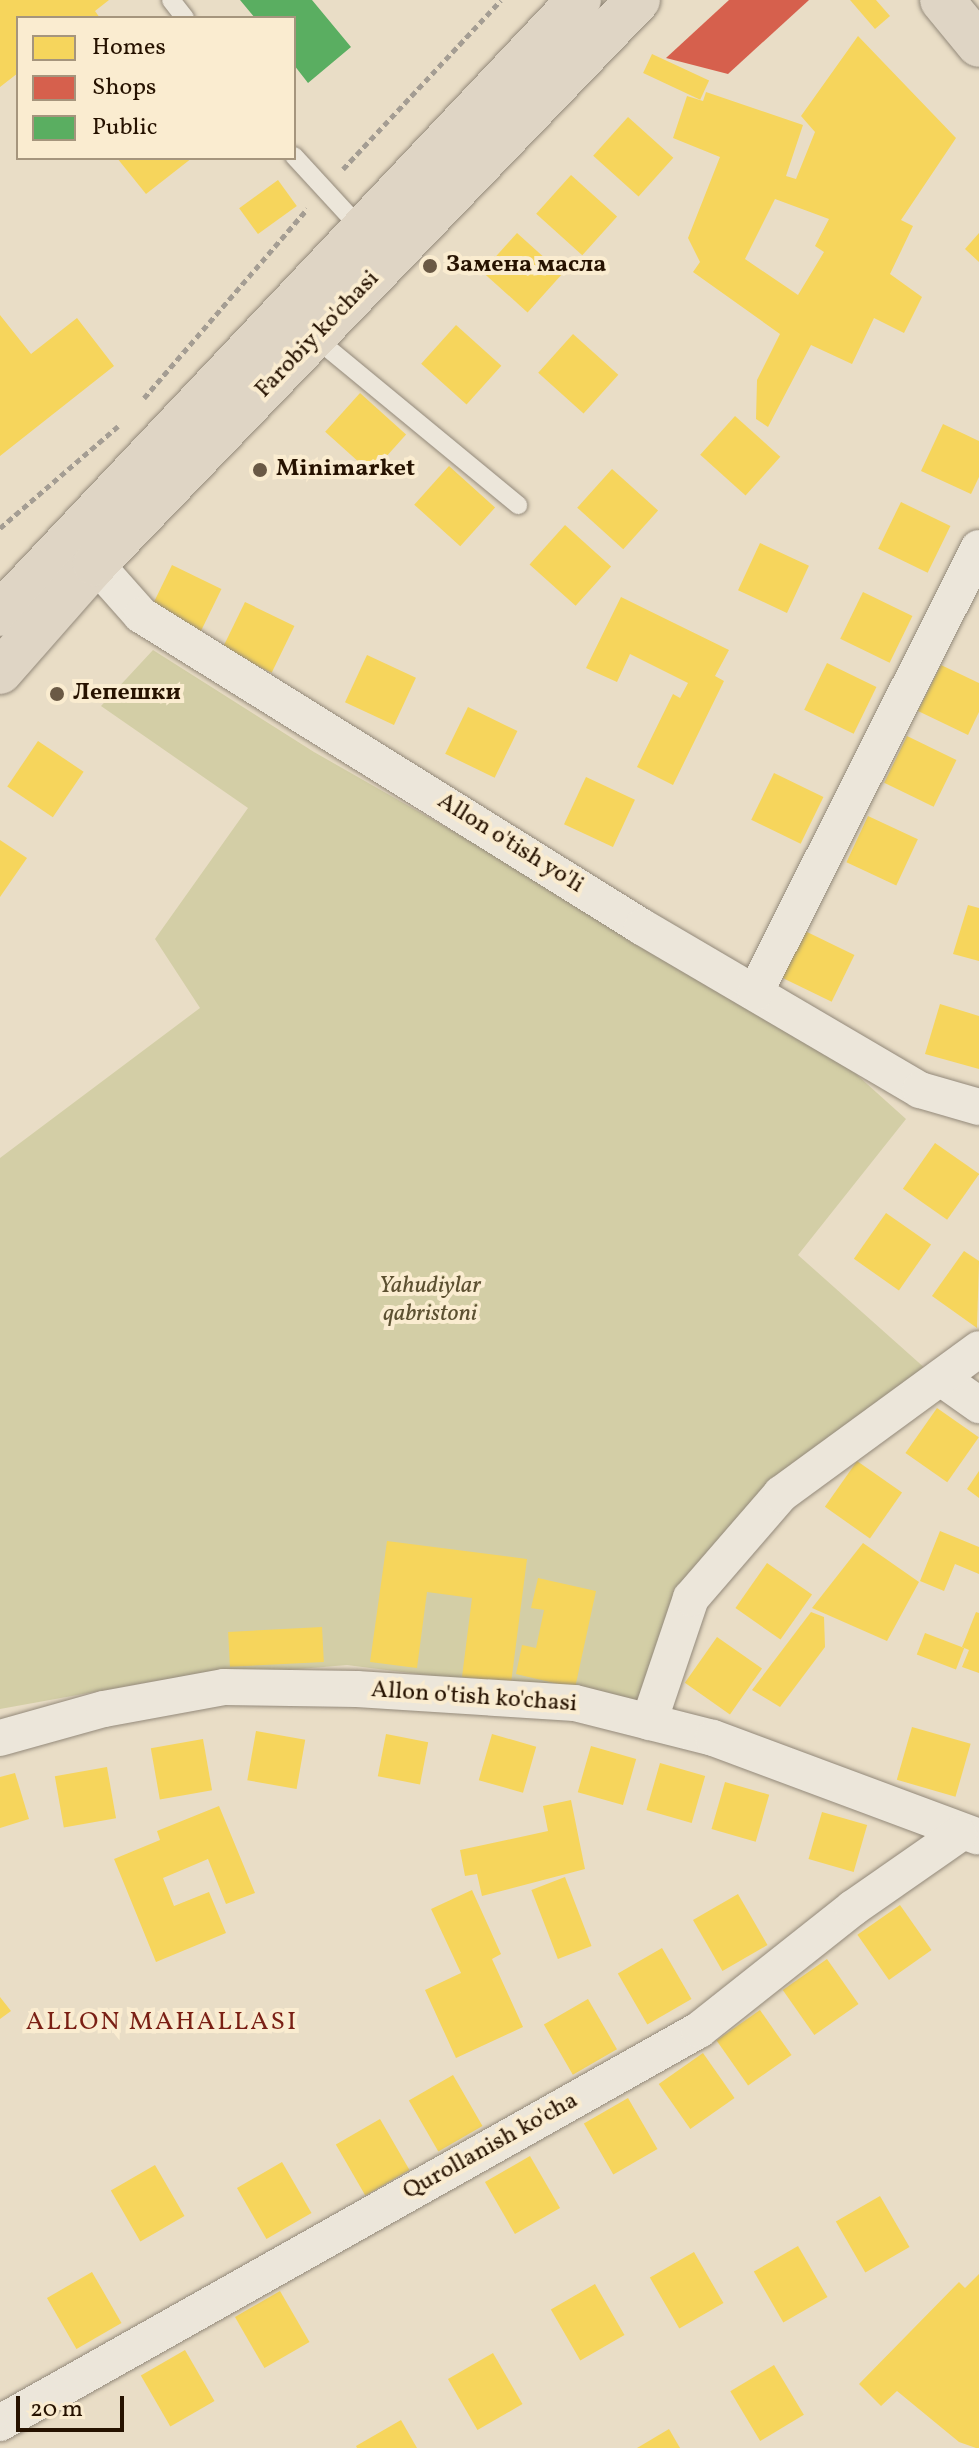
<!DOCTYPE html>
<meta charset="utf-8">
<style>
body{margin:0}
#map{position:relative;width:979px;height:2448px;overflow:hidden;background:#e9ddc6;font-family:Vollkorn,serif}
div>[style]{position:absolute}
.green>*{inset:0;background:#d3cea6}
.homes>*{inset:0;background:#f6d55c;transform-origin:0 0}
.shops>*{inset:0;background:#d6604d}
.public>*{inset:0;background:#5aae61}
.path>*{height:5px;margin-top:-2.5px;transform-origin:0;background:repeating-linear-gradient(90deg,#a49d93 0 6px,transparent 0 10px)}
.roads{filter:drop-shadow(0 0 2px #93897a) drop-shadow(0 0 2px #93897a)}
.lane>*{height:18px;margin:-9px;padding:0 9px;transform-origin:9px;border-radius:9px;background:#ece6da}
.street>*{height:36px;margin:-18px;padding:0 18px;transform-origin:18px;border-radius:18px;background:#ece6da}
.primary>*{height:44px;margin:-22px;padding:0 22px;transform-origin:22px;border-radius:22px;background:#dfd5c5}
.highway>*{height:44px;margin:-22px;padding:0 22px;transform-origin:22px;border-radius:22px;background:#dfd5c5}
.dots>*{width:22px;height:22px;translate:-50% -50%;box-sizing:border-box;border:4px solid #faecd0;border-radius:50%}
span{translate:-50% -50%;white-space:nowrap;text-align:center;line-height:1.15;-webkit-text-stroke:8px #faecd0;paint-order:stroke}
.poi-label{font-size:24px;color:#261200;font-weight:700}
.left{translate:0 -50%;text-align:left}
.street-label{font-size:24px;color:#261200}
.park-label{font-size:24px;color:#5c5031;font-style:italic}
.neighbourhood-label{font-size:26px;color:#7a1f14;letter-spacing:2px}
.legend{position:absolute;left:16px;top:16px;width:280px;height:144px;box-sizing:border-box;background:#faecd0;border:2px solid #a5957d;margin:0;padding:10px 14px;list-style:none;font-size:24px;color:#261200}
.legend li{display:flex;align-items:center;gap:16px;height:40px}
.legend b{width:40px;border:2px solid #a5957d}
.scale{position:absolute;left:16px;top:2396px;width:108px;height:36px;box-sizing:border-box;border:4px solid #261200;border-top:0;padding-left:10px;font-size:24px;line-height:28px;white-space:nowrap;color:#261200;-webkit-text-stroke:6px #faecd0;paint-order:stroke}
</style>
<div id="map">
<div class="green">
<div style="clip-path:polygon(153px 650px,314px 752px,688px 965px,837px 1057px,906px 1119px,798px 1255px,927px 1370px,763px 1496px,645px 1703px,347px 1665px,155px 1681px,0 1709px,0 1158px,200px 1008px,155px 939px,248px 808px,101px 706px)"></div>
</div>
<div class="homes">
<div style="clip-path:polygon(0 0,109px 0,95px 11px,100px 18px,18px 18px,18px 73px,0 87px)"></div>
<div style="clip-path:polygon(850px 0,876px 0,890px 16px,875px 29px)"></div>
<div style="clip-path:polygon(evenodd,858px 36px,956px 138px,901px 220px,913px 226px,890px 274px,922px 297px,904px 333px,874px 318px,852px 364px,811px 345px,768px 427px,756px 419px,757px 380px,780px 334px,693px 272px,700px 262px,688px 238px,720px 157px,673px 138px,687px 96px,703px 101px,706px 92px,803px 125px,786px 176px,796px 179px,815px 132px,801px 116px,858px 36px,775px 199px,829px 219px,815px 246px,824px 252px,798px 295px,745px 259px,775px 199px)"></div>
<div style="left:652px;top:54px;width:63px;height:21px;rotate:25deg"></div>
<div style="left:628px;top:117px;width:61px;height:52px;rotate:42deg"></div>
<div style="clip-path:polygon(117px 158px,192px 158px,146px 194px)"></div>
<div style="left:571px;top:175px;width:62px;height:52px;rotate:42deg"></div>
<div style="left:278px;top:180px;width:32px;height:48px;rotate:54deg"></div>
<div style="left:517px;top:233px;width:61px;height:52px;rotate:42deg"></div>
<div style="clip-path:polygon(979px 233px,979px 262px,965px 249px)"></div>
<div style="clip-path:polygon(0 315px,31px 354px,77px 318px,114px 366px,0 456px)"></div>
<div style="left:456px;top:325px;width:61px;height:52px;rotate:42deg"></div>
<div style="left:573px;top:334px;width:61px;height:52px;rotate:42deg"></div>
<div style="left:360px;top:393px;width:62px;height:52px;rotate:42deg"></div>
<div style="left:735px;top:416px;width:61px;height:52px;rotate:42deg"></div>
<div style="clip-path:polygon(943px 424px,979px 441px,979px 477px,971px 494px,921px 471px)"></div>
<div style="left:449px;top:466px;width:62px;height:52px;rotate:42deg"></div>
<div style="left:612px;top:469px;width:62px;height:52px;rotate:42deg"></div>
<div style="left:901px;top:502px;width:55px;height:52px;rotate:26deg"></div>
<div style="left:565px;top:525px;width:62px;height:53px;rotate:42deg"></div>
<div style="left:760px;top:543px;width:54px;height:52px;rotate:25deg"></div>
<div style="left:172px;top:565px;width:55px;height:52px;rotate:26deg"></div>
<div style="left:863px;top:592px;width:55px;height:52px;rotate:26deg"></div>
<div style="clip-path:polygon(621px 597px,729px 650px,715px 676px,724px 681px,673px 785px,637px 767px,673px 694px,680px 698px,688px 683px,630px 654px,617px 682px,586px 668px)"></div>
<div style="left:245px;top:602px;width:55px;height:52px;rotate:26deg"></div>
<div style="left:367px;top:655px;width:54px;height:52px;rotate:25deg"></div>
<div style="left:827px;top:663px;width:55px;height:52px;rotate:26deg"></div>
<div style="clip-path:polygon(941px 665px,979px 683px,979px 712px,968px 735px,918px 711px)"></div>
<div style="left:468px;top:707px;width:55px;height:52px;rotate:26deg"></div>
<div style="left:907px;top:736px;width:55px;height:52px;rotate:26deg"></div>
<div style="left:38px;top:741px;width:55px;height:55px;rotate:34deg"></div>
<div style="left:774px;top:773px;width:55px;height:52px;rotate:26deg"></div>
<div style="left:586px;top:777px;width:54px;height:52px;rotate:25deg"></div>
<div style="left:868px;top:816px;width:55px;height:51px;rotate:25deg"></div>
<div style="clip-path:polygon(0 840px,27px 858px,0 897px)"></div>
<div style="clip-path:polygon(968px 905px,979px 908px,979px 961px,953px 954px)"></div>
<div style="left:805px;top:931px;width:55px;height:52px;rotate:26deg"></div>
<div style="clip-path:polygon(940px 1004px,979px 1016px,979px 1069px,925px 1054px)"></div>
<div style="left:935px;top:1143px;width:54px;height:56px;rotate:35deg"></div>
<div style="left:886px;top:1213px;width:55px;height:56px;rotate:35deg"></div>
<div style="clip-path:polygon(964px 1251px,979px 1261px,977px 1328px,932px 1296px)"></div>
<div style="left:937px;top:1408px;width:51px;height:55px;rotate:35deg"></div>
<div style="left:857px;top:1461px;width:55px;height:56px;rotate:35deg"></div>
<div style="clip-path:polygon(979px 1471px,979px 1498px,967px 1489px)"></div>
<div style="clip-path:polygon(940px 1531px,979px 1547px,979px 1574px,955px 1564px,944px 1591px,920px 1581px)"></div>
<div style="clip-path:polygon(387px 1541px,527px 1559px,511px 1683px,462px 1677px,472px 1598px,427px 1592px,417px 1668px,370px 1662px)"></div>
<div style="clip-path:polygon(863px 1543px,919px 1582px,887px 1641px,812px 1608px)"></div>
<div style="left:767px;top:1563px;width:55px;height:55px;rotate:35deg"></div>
<div style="clip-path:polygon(538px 1578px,596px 1591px,575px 1688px,516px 1674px,522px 1645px,536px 1648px,544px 1610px,531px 1608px)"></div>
<div style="clip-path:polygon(811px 1612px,824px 1617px,825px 1647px,780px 1707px,752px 1690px)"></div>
<div style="clip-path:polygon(976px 1612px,979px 1613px,979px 1673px,962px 1667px,969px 1650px,962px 1647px)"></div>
<div style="left:322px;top:1627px;width:35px;height:94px;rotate:87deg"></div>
<div style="left:925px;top:1633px;width:42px;height:23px;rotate:21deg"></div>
<div style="left:717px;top:1637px;width:55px;height:56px;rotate:35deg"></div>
<div style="left:912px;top:1727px;width:61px;height:55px;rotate:16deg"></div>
<div style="left:256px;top:1731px;width:50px;height:50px;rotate:10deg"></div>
<div style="left:386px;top:1734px;width:43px;height:43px;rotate:11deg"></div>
<div style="left:492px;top:1734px;width:46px;height:48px;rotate:16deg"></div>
<div style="left:203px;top:1739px;width:52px;height:53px;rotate:80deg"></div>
<div style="left:591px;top:1746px;width:47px;height:48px;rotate:16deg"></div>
<div style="left:660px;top:1763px;width:47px;height:49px;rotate:16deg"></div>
<div style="left:107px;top:1767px;width:52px;height:53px;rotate:80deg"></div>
<div style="clip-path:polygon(15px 1773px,29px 1819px,0 1828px,0 1777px)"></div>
<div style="left:725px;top:1782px;width:46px;height:49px;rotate:16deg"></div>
<div style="clip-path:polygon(571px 1800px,585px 1869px,482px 1896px,477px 1874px,465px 1876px,460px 1850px,548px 1831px,543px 1806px)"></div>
<div style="clip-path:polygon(219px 1806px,255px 1893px,226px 1904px,208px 1859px,163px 1878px,174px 1906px,209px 1892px,226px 1933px,156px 1962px,114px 1859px,160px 1840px,157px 1831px)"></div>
<div style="left:822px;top:1812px;width:47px;height:49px;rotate:16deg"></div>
<div style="left:565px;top:1877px;width:74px;height:36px;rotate:69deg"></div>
<div style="clip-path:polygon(472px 1890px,501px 1954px,492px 1959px,523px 2027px,456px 2058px,425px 1990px,461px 1973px,431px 1909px)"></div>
<div style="left:738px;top:1894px;width:59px;height:52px;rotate:60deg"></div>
<div style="left:900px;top:1905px;width:55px;height:52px;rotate:55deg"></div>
<div style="left:662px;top:1948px;width:59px;height:51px;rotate:60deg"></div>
<div style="left:827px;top:1959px;width:55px;height:54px;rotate:55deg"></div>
<div style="clip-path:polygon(0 1997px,11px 2011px,0 2019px)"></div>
<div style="left:588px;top:1999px;width:58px;height:51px;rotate:60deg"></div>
<div style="left:760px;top:2010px;width:55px;height:53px;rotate:55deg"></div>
<div style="left:703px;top:2053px;width:55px;height:54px;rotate:55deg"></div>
<div style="left:453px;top:2075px;width:59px;height:51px;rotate:60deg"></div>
<div style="left:628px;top:2098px;width:59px;height:51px;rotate:60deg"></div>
<div style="left:380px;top:2119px;width:59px;height:51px;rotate:60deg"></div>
<div style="left:530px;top:2156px;width:60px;height:52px;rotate:60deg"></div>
<div style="left:282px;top:2162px;width:59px;height:52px;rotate:60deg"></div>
<div style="left:155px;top:2165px;width:59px;height:51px;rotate:60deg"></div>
<div style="left:880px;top:2196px;width:59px;height:51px;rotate:60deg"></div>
<div style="left:798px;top:2246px;width:59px;height:51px;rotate:60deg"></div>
<div style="left:694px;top:2252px;width:59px;height:51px;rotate:60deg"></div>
<div style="left:92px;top:2272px;width:59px;height:52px;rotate:60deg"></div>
<div style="clip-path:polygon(979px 2274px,979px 2448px,976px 2448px,959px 2442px,897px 2391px,881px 2406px,859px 2384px,959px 2282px,965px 2288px)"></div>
<div style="left:595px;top:2284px;width:59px;height:51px;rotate:60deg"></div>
<div style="left:280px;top:2291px;width:59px;height:52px;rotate:60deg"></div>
<div style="left:185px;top:2350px;width:59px;height:51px;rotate:60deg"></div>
<div style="left:493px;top:2353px;width:59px;height:52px;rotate:60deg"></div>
<div style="left:774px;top:2365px;width:58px;height:51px;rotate:59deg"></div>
<div style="clip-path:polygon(401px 2420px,417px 2448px,357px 2448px,356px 2446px)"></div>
<div style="clip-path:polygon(669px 2429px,680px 2448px,637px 2448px)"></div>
</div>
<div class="shops">
<div style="clip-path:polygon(729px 0,809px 0,728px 74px,666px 58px)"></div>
</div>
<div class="public">
<div style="clip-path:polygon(240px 0,312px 0,351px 47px,308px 83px,294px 65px,294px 18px,255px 18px)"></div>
</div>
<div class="path">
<div style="left:343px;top:169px;width:231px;rotate:-46.9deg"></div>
<div style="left:144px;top:398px;width:250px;rotate:-49.2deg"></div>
<div style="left:0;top:528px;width:156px;rotate:-40.8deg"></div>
</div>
<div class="roads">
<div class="lane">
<div style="left:171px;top:0;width:23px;rotate:52deg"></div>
<div style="left:294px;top:156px;width:100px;rotate:47.4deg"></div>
<div style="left:313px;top:336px;width:266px;rotate:39.5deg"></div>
</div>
<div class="street">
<div style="left:77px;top:543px;width:96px;rotate:48.4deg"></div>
<div style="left:141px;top:615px;width:590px;rotate:31.91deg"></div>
<div style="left:642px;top:927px;width:322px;rotate:30.4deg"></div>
<div style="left:920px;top:1090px;width:61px;rotate:16.1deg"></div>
<div style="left:755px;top:993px;width:498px;rotate:-63.3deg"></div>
<div style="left:941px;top:1378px;width:47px;rotate:35.4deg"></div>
<div style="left:649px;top:1722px;width:131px;rotate:-71.3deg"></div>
<div style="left:691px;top:1598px;width:138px;rotate:-49.1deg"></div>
<div style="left:781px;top:1494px;width:245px;rotate:-36.2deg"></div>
<div style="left:0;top:1738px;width:108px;rotate:-15.6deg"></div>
<div style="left:104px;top:1709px;width:122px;rotate:-10.4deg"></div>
<div style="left:224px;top:1687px;width:133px;rotate:0.9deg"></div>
<div style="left:357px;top:1689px;width:218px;rotate:3.7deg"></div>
<div style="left:575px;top:1703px;width:142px;rotate:14.2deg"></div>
<div style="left:713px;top:1738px;width:282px;rotate:20.4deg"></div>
<div style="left:0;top:2423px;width:802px;rotate:-29.35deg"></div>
<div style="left:699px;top:2030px;width:196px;rotate:-38.4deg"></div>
<div style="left:853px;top:1908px;width:129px;rotate:-34.9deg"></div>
</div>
<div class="primary">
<div style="left:0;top:614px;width:844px;rotate:-46.68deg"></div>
<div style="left:0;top:672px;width:144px;rotate:-48.7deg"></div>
<div style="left:95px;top:564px;width:783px;rotate:-46.09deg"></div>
</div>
<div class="highway">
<div style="left:942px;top:0;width:58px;rotate:50.6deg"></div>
</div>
</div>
<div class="dots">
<div style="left:430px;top:266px;background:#6a5945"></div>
<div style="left:260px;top:470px;background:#6a5945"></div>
<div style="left:57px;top:694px;background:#6a5945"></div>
</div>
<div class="poi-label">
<span class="left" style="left:446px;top:266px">Замена масла</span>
<span class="left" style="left:276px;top:470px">Minimarket</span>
<span class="left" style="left:73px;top:694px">Лепешки</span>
</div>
<div class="street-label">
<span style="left:318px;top:335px;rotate:-46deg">Farobiy ko'chasi</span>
<span style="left:510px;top:844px;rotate:32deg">Allon o'tish yo'li</span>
<span style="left:474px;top:1698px;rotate:4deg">Allon o'tish ko'chasi</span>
<span style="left:491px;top:2147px;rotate:-29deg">Qurollanish ko'cha</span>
</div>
<div class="park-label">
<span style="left:430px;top:1301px">Yahudiylar<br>qabristoni</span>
</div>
<div class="neighbourhood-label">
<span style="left:162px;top:2023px">ALLON MAHALLASI</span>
</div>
<ul class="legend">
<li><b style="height:22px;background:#f6d55c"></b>Homes</li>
<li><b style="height:22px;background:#d6604d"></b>Shops</li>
<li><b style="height:22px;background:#5aae61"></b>Public</li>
</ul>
<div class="scale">20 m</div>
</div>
